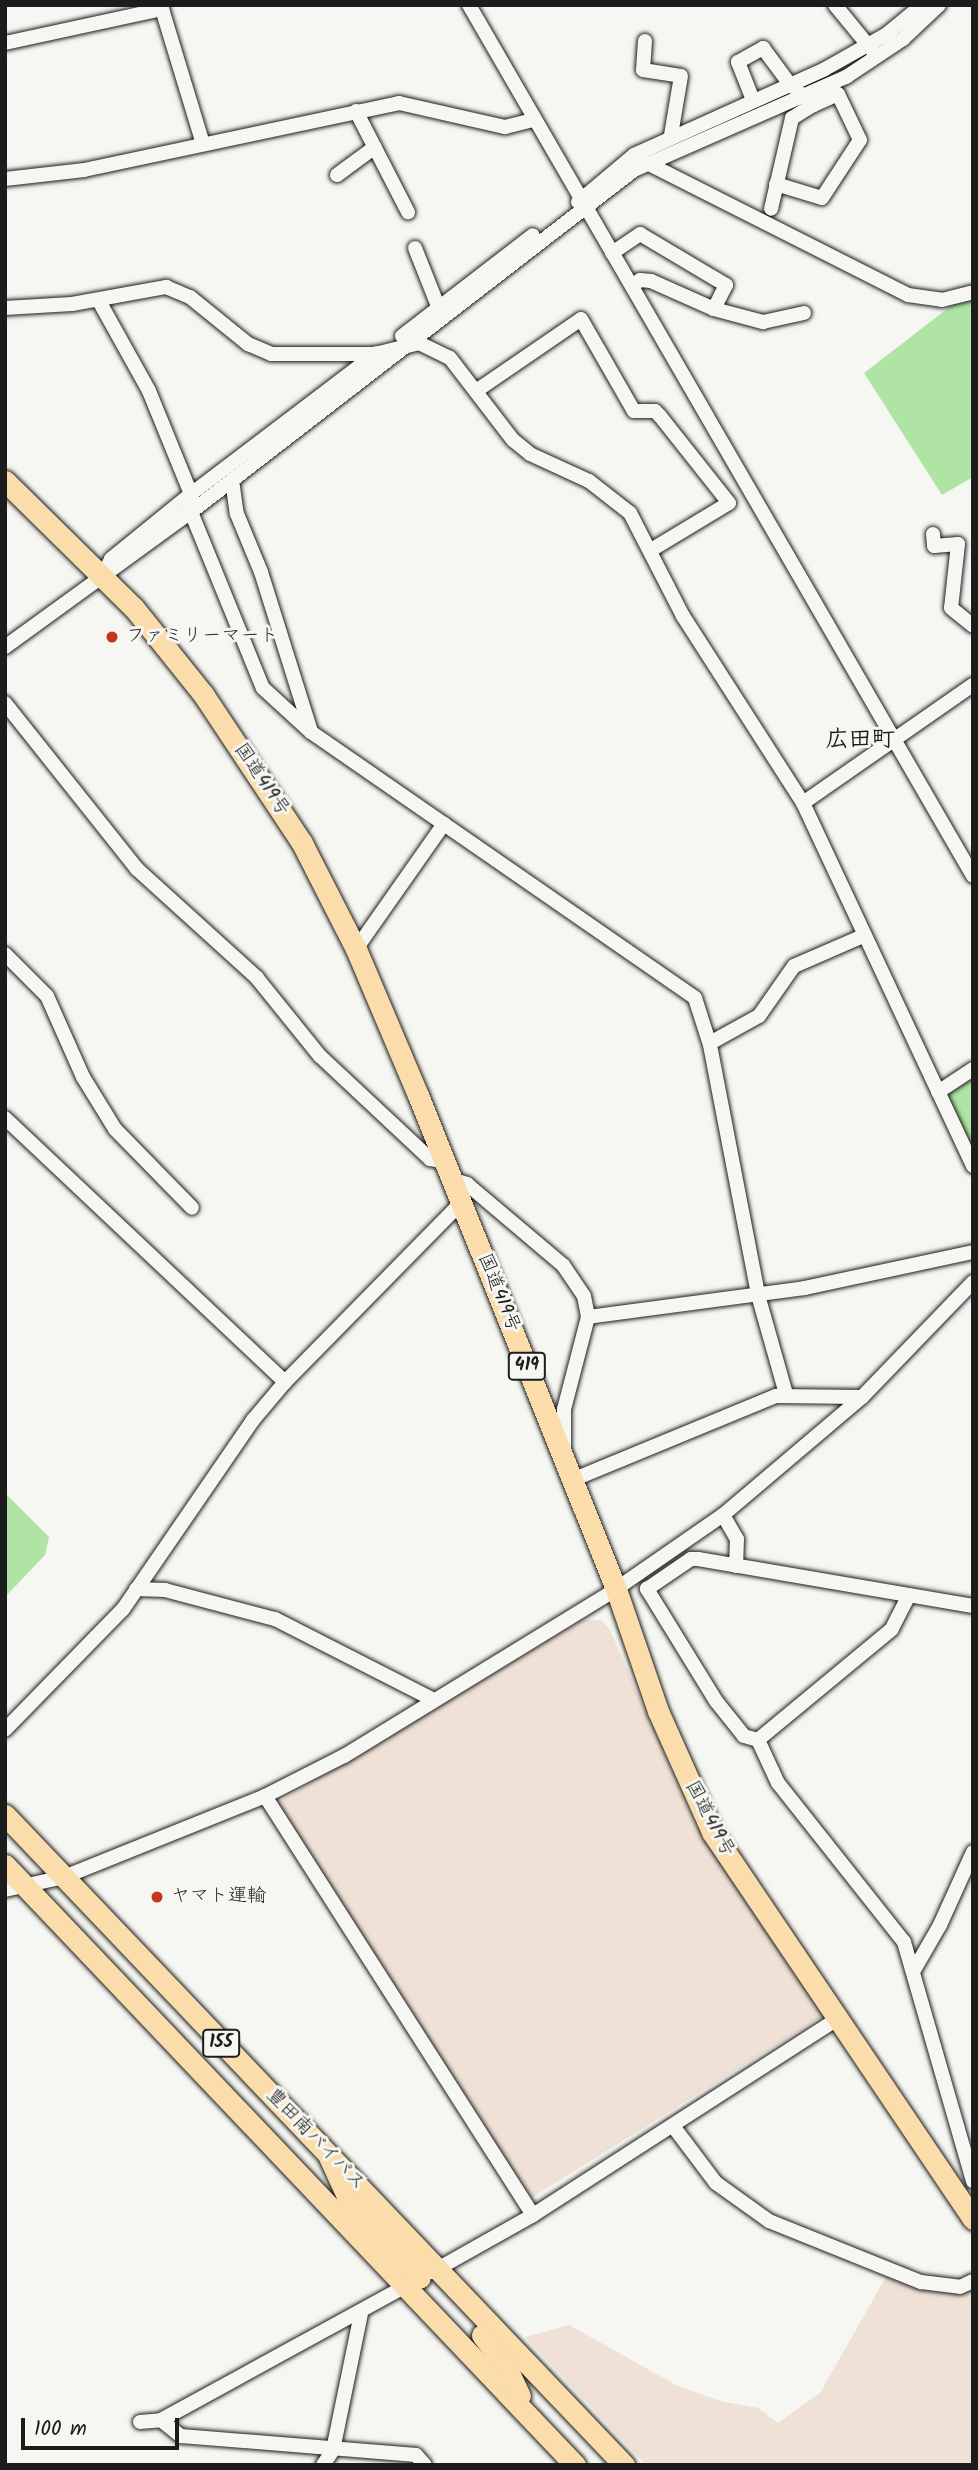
<!DOCTYPE html>
<meta charset="utf-8">
<style>
body{margin:0}
#map{position:relative;width:978px;height:2470px;overflow:hidden;background:#f6f6f2;font-family:Kalam,"Klee One",sans-serif}
div>[style]{position:absolute}
.built>*{inset:0;background:#efe1d5}
.green>*{inset:0;background:#b0e4a5}
.roads{filter:drop-shadow(0 0 2px #1c1c1c) drop-shadow(0 0 2px #1c1c1c)}
.minor>*{height:14px;margin:-7px;padding:0 7px;transform-origin:7px;border-radius:7px;background:#f6f6f2}
.highway>*{height:21px;margin:-10.5px;padding:0 10.5px;transform-origin:10.5px;border-radius:10.5px;background:#faddab}
.dots>*{width:19px;height:19px;translate:-50% -50%;box-sizing:border-box;border:4px solid #f6f6f2;border-radius:50%}
span{translate:-50% -50%;white-space:nowrap;text-align:center;line-height:1.15;-webkit-text-stroke:6px #f6f6f2;paint-order:stroke}
.shield-label span{padding:2px 5px;background:#f6f6f2;border:2px solid;border-radius:5px;-webkit-text-stroke-width:0}
.shield-label{font-size:18px;color:#1c1c1c;font-weight:700}
.poi-label{font-size:19px;color:#1c1c1c}
.left{translate:0 -50%;text-align:left}
.street-label{font-size:19px;color:#1c1c1c}
.quarter-label{font-size:23px;color:#1c1c1c;font-weight:700}
.frame{position:absolute;inset:0;border:7px solid #1c1c1c;pointer-events:none}
.scale{position:absolute;left:21px;top:2418px;width:158px;height:32px;box-sizing:border-box;border:4px solid #1c1c1c;border-top:0;padding-left:9px;font-size:21px;line-height:24px;white-space:nowrap;color:#1c1c1c;-webkit-text-stroke:5px #f6f6f2;paint-order:stroke}
</style>
<div id="map">
<div class="built">
<div style="clip-path:polygon(583px 1620px,601px 1620px,610px 1630px,695px 1824px,824px 2015px,528px 2200px,277px 1803px)"></div>
<div style="clip-path:polygon(886px 2277px,973px 2286px,973px 2465px,646px 2465px,525px 2337px,569px 2325px,676px 2385px,720px 2401px,758px 2408px,778px 2423px,820px 2393px)"></div>
</div>
<div class="green">
<div style="clip-path:polygon(973px 298px,973px 477px,942px 495px,864px 373px,956px 302px)"></div>
<div style="clip-path:polygon(970px 1079px,973px 1085px,973px 1151px,946px 1096px)"></div>
<div style="clip-path:polygon(5px 1493px,49px 1537px,45px 1555px,5px 1597px)"></div>
</div>
<div class="roads">
<div class="minor">
<div style="left:469px;top:5px;width:1006px;rotate:59.94deg"></div>
<div style="left:835px;top:5px;width:58px;rotate:50.6deg"></div>
<div style="left:645px;top:41px;width:29px;rotate:94deg"></div>
<div style="left:643px;top:70px;width:38px;rotate:9deg"></div>
<div style="left:681px;top:76px;width:60px;rotate:99.6deg"></div>
<div style="left:5px;top:43px;width:161px;rotate:-12.2deg"></div>
<div style="left:162px;top:9px;width:141px;rotate:73.1deg"></div>
<div style="left:753px;top:100px;width:41px;rotate:-111.5deg"></div>
<div style="left:738px;top:62px;width:29px;rotate:-29deg"></div>
<div style="left:763px;top:48px;width:44px;rotate:53.4deg"></div>
<div style="left:789px;top:83px;width:33px;rotate:43deg"></div>
<div style="left:813px;top:105px;width:25px;rotate:148deg"></div>
<div style="left:792px;top:118px;width:93px;rotate:103deg"></div>
<div style="left:356px;top:111px;width:114px;rotate:62.8deg"></div>
<div style="left:647px;top:163px;width:292px;rotate:26.8deg"></div>
<div style="left:908px;top:295px;width:34px;rotate:8deg"></div>
<div style="left:942px;top:300px;width:32px;rotate:-14deg"></div>
<div style="left:337px;top:175px;width:47px;rotate:-36.4deg"></div>
<div style="left:5px;top:179px;width:80px;rotate:-6.5deg"></div>
<div style="left:84px;top:170px;width:322px;rotate:-12deg"></div>
<div style="left:399px;top:103px;width:109px;rotate:12.8deg"></div>
<div style="left:505px;top:127px;width:29px;rotate:-14deg"></div>
<div style="left:776px;top:184px;width:48px;rotate:16.9deg"></div>
<div style="left:822px;top:198px;width:69px;rotate:-56.8deg"></div>
<div style="left:860px;top:140px;width:51px;rotate:-115.6deg"></div>
<div style="left:838px;top:94px;width:27px;rotate:156deg"></div>
<div style="left:578px;top:202px;width:73px;rotate:-40deg"></div>
<div style="left:634px;top:155px;width:209px;rotate:-24.2deg"></div>
<div style="left:825px;top:69px;width:71px;rotate:-29.4deg"></div>
<div style="left:887px;top:34px;width:45px;rotate:-39.6deg"></div>
<div style="left:415px;top:248px;width:62px;rotate:68.4deg"></div>
<div style="left:612px;top:253px;width:34px;rotate:-34deg"></div>
<div style="left:640px;top:234px;width:100px;rotate:30.7deg"></div>
<div style="left:726px;top:285px;width:27px;rotate:117deg"></div>
<div style="left:632px;top:286px;width:10px;rotate:-37deg"></div>
<div style="left:640px;top:280px;width:11px;rotate:5deg"></div>
<div style="left:651px;top:281px;width:69px;rotate:24deg"></div>
<div style="left:714px;top:309px;width:51px;rotate:14.9deg"></div>
<div style="left:763px;top:322px;width:42px;rotate:-12.4deg"></div>
<div style="left:99px;top:301px;width:103px;rotate:60.9deg"></div>
<div style="left:149px;top:391px;width:111px;rotate:67.8deg"></div>
<div style="left:191px;top:494px;width:18px;rotate:90deg"></div>
<div style="left:191px;top:512px;width:190px;rotate:67.8deg"></div>
<div style="left:263px;top:688px;width:64px;rotate:42.5deg"></div>
<div style="left:5px;top:308px;width:67px;rotate:-3.4deg"></div>
<div style="left:72px;top:304px;width:96px;rotate:-10.3deg"></div>
<div style="left:166px;top:287px;width:26px;rotate:23deg"></div>
<div style="left:190px;top:297px;width:75px;rotate:39deg"></div>
<div style="left:248px;top:344px;width:25px;rotate:23deg"></div>
<div style="left:271px;top:354px;width:104px"></div>
<div style="left:375px;top:354px;width:45px;rotate:-14deg"></div>
<div style="left:419px;top:343px;width:34px;rotate:26deg"></div>
<div style="left:450px;top:358px;width:103px;rotate:52.5deg"></div>
<div style="left:513px;top:440px;width:22px;rotate:39deg"></div>
<div style="left:530px;top:454px;width:65px;rotate:24.6deg"></div>
<div style="left:589px;top:481px;width:52px;rotate:38deg"></div>
<div style="left:630px;top:513px;width:116px;rotate:62.8deg"></div>
<div style="left:683px;top:616px;width:222px;rotate:57.3deg"></div>
<div style="left:803px;top:803px;width:401px;rotate:64.9deg"></div>
<div style="left:402px;top:336px;width:165px;rotate:-37.6deg"></div>
<div style="left:476px;top:391px;width:127px;rotate:-34.4deg"></div>
<div style="left:581px;top:319px;width:106px;rotate:60.1deg"></div>
<div style="left:634px;top:411px;width:21px"></div>
<div style="left:655px;top:411px;width:7px;rotate:45deg"></div>
<div style="left:660px;top:416px;width:111px;rotate:51.6deg"></div>
<div style="left:729px;top:503px;width:91px;rotate:148.9deg"></div>
<div style="left:232px;top:480px;width:34px;rotate:82deg"></div>
<div style="left:237px;top:514px;width:63px;rotate:67.5deg"></div>
<div style="left:261px;top:572px;width:168px;rotate:72.6deg"></div>
<div style="left:311px;top:732px;width:467px;rotate:34.7deg"></div>
<div style="left:695px;top:998px;width:49px;rotate:72.3deg"></div>
<div style="left:710px;top:1045px;width:255px;rotate:79.1deg"></div>
<div style="left:758px;top:1295px;width:103px;rotate:74.2deg"></div>
<div style="left:933px;top:534px;width:12px;rotate:85deg"></div>
<div style="left:934px;top:546px;width:24px;rotate:-5deg"></div>
<div style="left:958px;top:544px;width:64px;rotate:96.2deg"></div>
<div style="left:951px;top:608px;width:28px;rotate:39deg"></div>
<div style="left:103px;top:575px;width:18px;rotate:-63deg"></div>
<div style="left:111px;top:559px;width:103px;rotate:-39.1deg"></div>
<div style="left:191px;top:494px;width:233px;rotate:-37.2deg"></div>
<div style="left:5px;top:647px;width:230px;rotate:-36deg"></div>
<div style="left:191px;top:512px;width:560px;rotate:-37.67deg"></div>
<div style="left:634px;top:170px;width:232px;rotate:-23.7deg"></div>
<div style="left:846px;top:77px;width:69px;rotate:-33.7deg"></div>
<div style="left:903px;top:39px;width:50px;rotate:-43.4deg"></div>
<div style="left:5px;top:703px;width:212px;rotate:51.5deg"></div>
<div style="left:137px;top:869px;width:162px;rotate:42.2deg"></div>
<div style="left:257px;top:978px;width:100px;rotate:51.1deg"></div>
<div style="left:320px;top:1056px;width:151px;rotate:43.1deg"></div>
<div style="left:430px;top:1159px;width:16px;rotate:11deg"></div>
<div style="left:803px;top:803px;width:207px;rotate:-34.8deg"></div>
<div style="left:356px;top:949px;width:153px;rotate:-54.9deg"></div>
<div style="left:5px;top:954px;width:59px;rotate:45deg"></div>
<div style="left:47px;top:996px;width:89px;rotate:66deg"></div>
<div style="left:83px;top:1077px;width:61px;rotate:58.4deg"></div>
<div style="left:115px;top:1129px;width:110px;rotate:45.7deg"></div>
<div style="left:710px;top:1043px;width:56px;rotate:-28.9deg"></div>
<div style="left:759px;top:1016px;width:61px;rotate:-55deg"></div>
<div style="left:794px;top:966px;width:75px;rotate:-23.5deg"></div>
<div style="left:938px;top:1092px;width:42px;rotate:-33.3deg"></div>
<div style="left:5px;top:1118px;width:385px;rotate:43.3deg"></div>
<div style="left:285px;top:1382px;width:50px;rotate:130.1deg"></div>
<div style="left:253px;top:1420px;width:229px;rotate:124.5deg"></div>
<div style="left:123px;top:1609px;width:169px;rotate:134.3deg"></div>
<div style="left:451px;top:1179px;width:17px;rotate:17deg"></div>
<div style="left:467px;top:1184px;width:126px;rotate:40.2deg"></div>
<div style="left:563px;top:1265px;width:37px;rotate:56deg"></div>
<div style="left:584px;top:1296px;width:21px;rotate:79deg"></div>
<div style="left:588px;top:1317px;width:95px;rotate:104.6deg"></div>
<div style="left:564px;top:1409px;width:45px;rotate:90deg"></div>
<div style="left:588px;top:1317px;width:219px;rotate:-7.6deg"></div>
<div style="left:805px;top:1288px;width:172px;rotate:-12.1deg"></div>
<div style="left:285px;top:1382px;width:252px;rotate:-45.5deg"></div>
<div style="left:572px;top:1480px;width:221px;rotate:-22.4deg"></div>
<div style="left:776px;top:1396px;width:86px;rotate:0.7deg"></div>
<div style="left:723px;top:1515px;width:28px;rotate:60deg"></div>
<div style="left:737px;top:1539px;width:27px;rotate:92deg"></div>
<div style="left:136px;top:1589px;width:29px;rotate:2deg"></div>
<div style="left:165px;top:1590px;width:114px;rotate:14.8deg"></div>
<div style="left:275px;top:1619px;width:178px;rotate:27deg"></div>
<div style="left:909px;top:1595px;width:38px;rotate:117deg"></div>
<div style="left:892px;top:1629px;width:174px;rotate:140.4deg"></div>
<div style="left:758px;top:1740px;width:15px;rotate:-164deg"></div>
<div style="left:744px;top:1736px;width:45px;rotate:-128.7deg"></div>
<div style="left:716px;top:1701px;width:132px;rotate:-121.6deg"></div>
<div style="left:647px;top:1589px;width:53px;rotate:-34.3deg"></div>
<div style="left:691px;top:1559px;width:7px"></div>
<div style="left:698px;top:1559px;width:279px;rotate:9.7deg"></div>
<div style="left:758px;top:1740px;width:47px;rotate:65.1deg"></div>
<div style="left:778px;top:1783px;width:203px;rotate:51.6deg"></div>
<div style="left:904px;top:1942px;width:249px;rotate:73.9deg"></div>
<div style="left:265px;top:1796px;width:497px;rotate:57.4deg"></div>
<div style="left:5px;top:1890px;width:60px;rotate:-12.4deg"></div>
<div style="left:64px;top:1877px;width:217px;rotate:-21.9deg"></div>
<div style="left:265px;top:1796px;width:89px;rotate:-26.9deg"></div>
<div style="left:344px;top:1756px;width:319px;rotate:-31.5deg"></div>
<div style="left:616px;top:1589px;width:130px;rotate:-34.7deg"></div>
<div style="left:723px;top:1515px;width:182px;rotate:-40.3deg"></div>
<div style="left:862px;top:1397px;width:160px;rotate:-46deg"></div>
<div style="left:914px;top:1970px;width:52px;rotate:-60deg"></div>
<div style="left:940px;top:1925px;width:80px;rotate:-65.7deg"></div>
<div style="left:673px;top:2126px;width:71px;rotate:53deg"></div>
<div style="left:716px;top:2183px;width:65px;rotate:35.6deg"></div>
<div style="left:769px;top:2221px;width:164px;rotate:21.9deg"></div>
<div style="left:921px;top:2282px;width:39px;rotate:7deg"></div>
<div style="left:960px;top:2287px;width:14px;rotate:-25deg"></div>
<div style="left:432px;top:2272px;width:116px;rotate:-29.4deg"></div>
<div style="left:533px;top:2215px;width:362px;rotate:-32.8deg"></div>
<div style="left:161px;top:2420px;width:26px;rotate:39deg"></div>
<div style="left:181px;top:2436px;width:236px;rotate:4.6deg"></div>
<div style="left:416px;top:2455px;width:13px;rotate:48deg"></div>
<div style="left:140px;top:2422px;width:21px;rotate:-5deg"></div>
<div style="left:161px;top:2420px;width:285px;rotate:-28.7deg"></div>
<div style="left:323px;top:2465px;width:18px;rotate:-56deg"></div>
<div style="left:333px;top:2450px;width:139px;rotate:-78.4deg"></div>
</div>
<div class="highway">
<div style="left:5px;top:481px;width:181px;rotate:44.6deg"></div>
<div style="left:134px;top:608px;width:110px;rotate:51.3deg"></div>
<div style="left:203px;top:694px;width:179px;rotate:56.4deg"></div>
<div style="left:302px;top:843px;width:119px;rotate:63deg"></div>
<div style="left:356px;top:949px;width:159px;rotate:67deg"></div>
<div style="left:418px;top:1095px;width:532px;rotate:68.16deg"></div>
<div style="left:616px;top:1589px;width:129px;rotate:71deg"></div>
<div style="left:658px;top:1711px;width:133px;rotate:65.9deg"></div>
<div style="left:712px;top:1832px;width:467px;rotate:56deg"></div>
<div style="left:5px;top:1815px;width:898px;rotate:46.4deg"></div>
<div style="left:5px;top:1865px;width:828px;rotate:46.47deg"></div>
<div style="left:329px;top:2157px;width:53px;rotate:65.4deg"></div>
<div style="left:351px;top:2205px;width:100px;rotate:46.6deg"></div>
<div style="left:482px;top:2335px;width:37px;rotate:52deg"></div>
<div style="left:505px;top:2364px;width:35px;rotate:65deg"></div>
</div>
</div>
<div class="dots">
<div style="left:112px;top:637px;background:#c8321e"></div>
<div style="left:157px;top:1897px;background:#c8321e"></div>
</div>
<div class="shield-label">
<span style="left:527px;top:1366px">419</span>
<span style="left:221px;top:2043px">155</span>
</div>
<div class="poi-label">
<span class="left" style="left:126px;top:637px">ファミリーマート</span>
<span class="left" style="left:171px;top:1897px">ヤマト運輸</span>
</div>
<div class="street-label">
<span style="left:261px;top:780px;rotate:56deg">国道419号</span>
<span style="left:498px;top:1293px;rotate:68deg">国道419号</span>
<span style="left:709px;top:1819px;rotate:62deg">国道419号</span>
<span style="left:315px;top:2140px;rotate:46deg">豊田南バイパス</span>
</div>
<div class="quarter-label">
<span style="left:860px;top:740px">広田町</span>
</div>
<div class="frame"></div>
<div class="scale">100 m</div>
</div>
